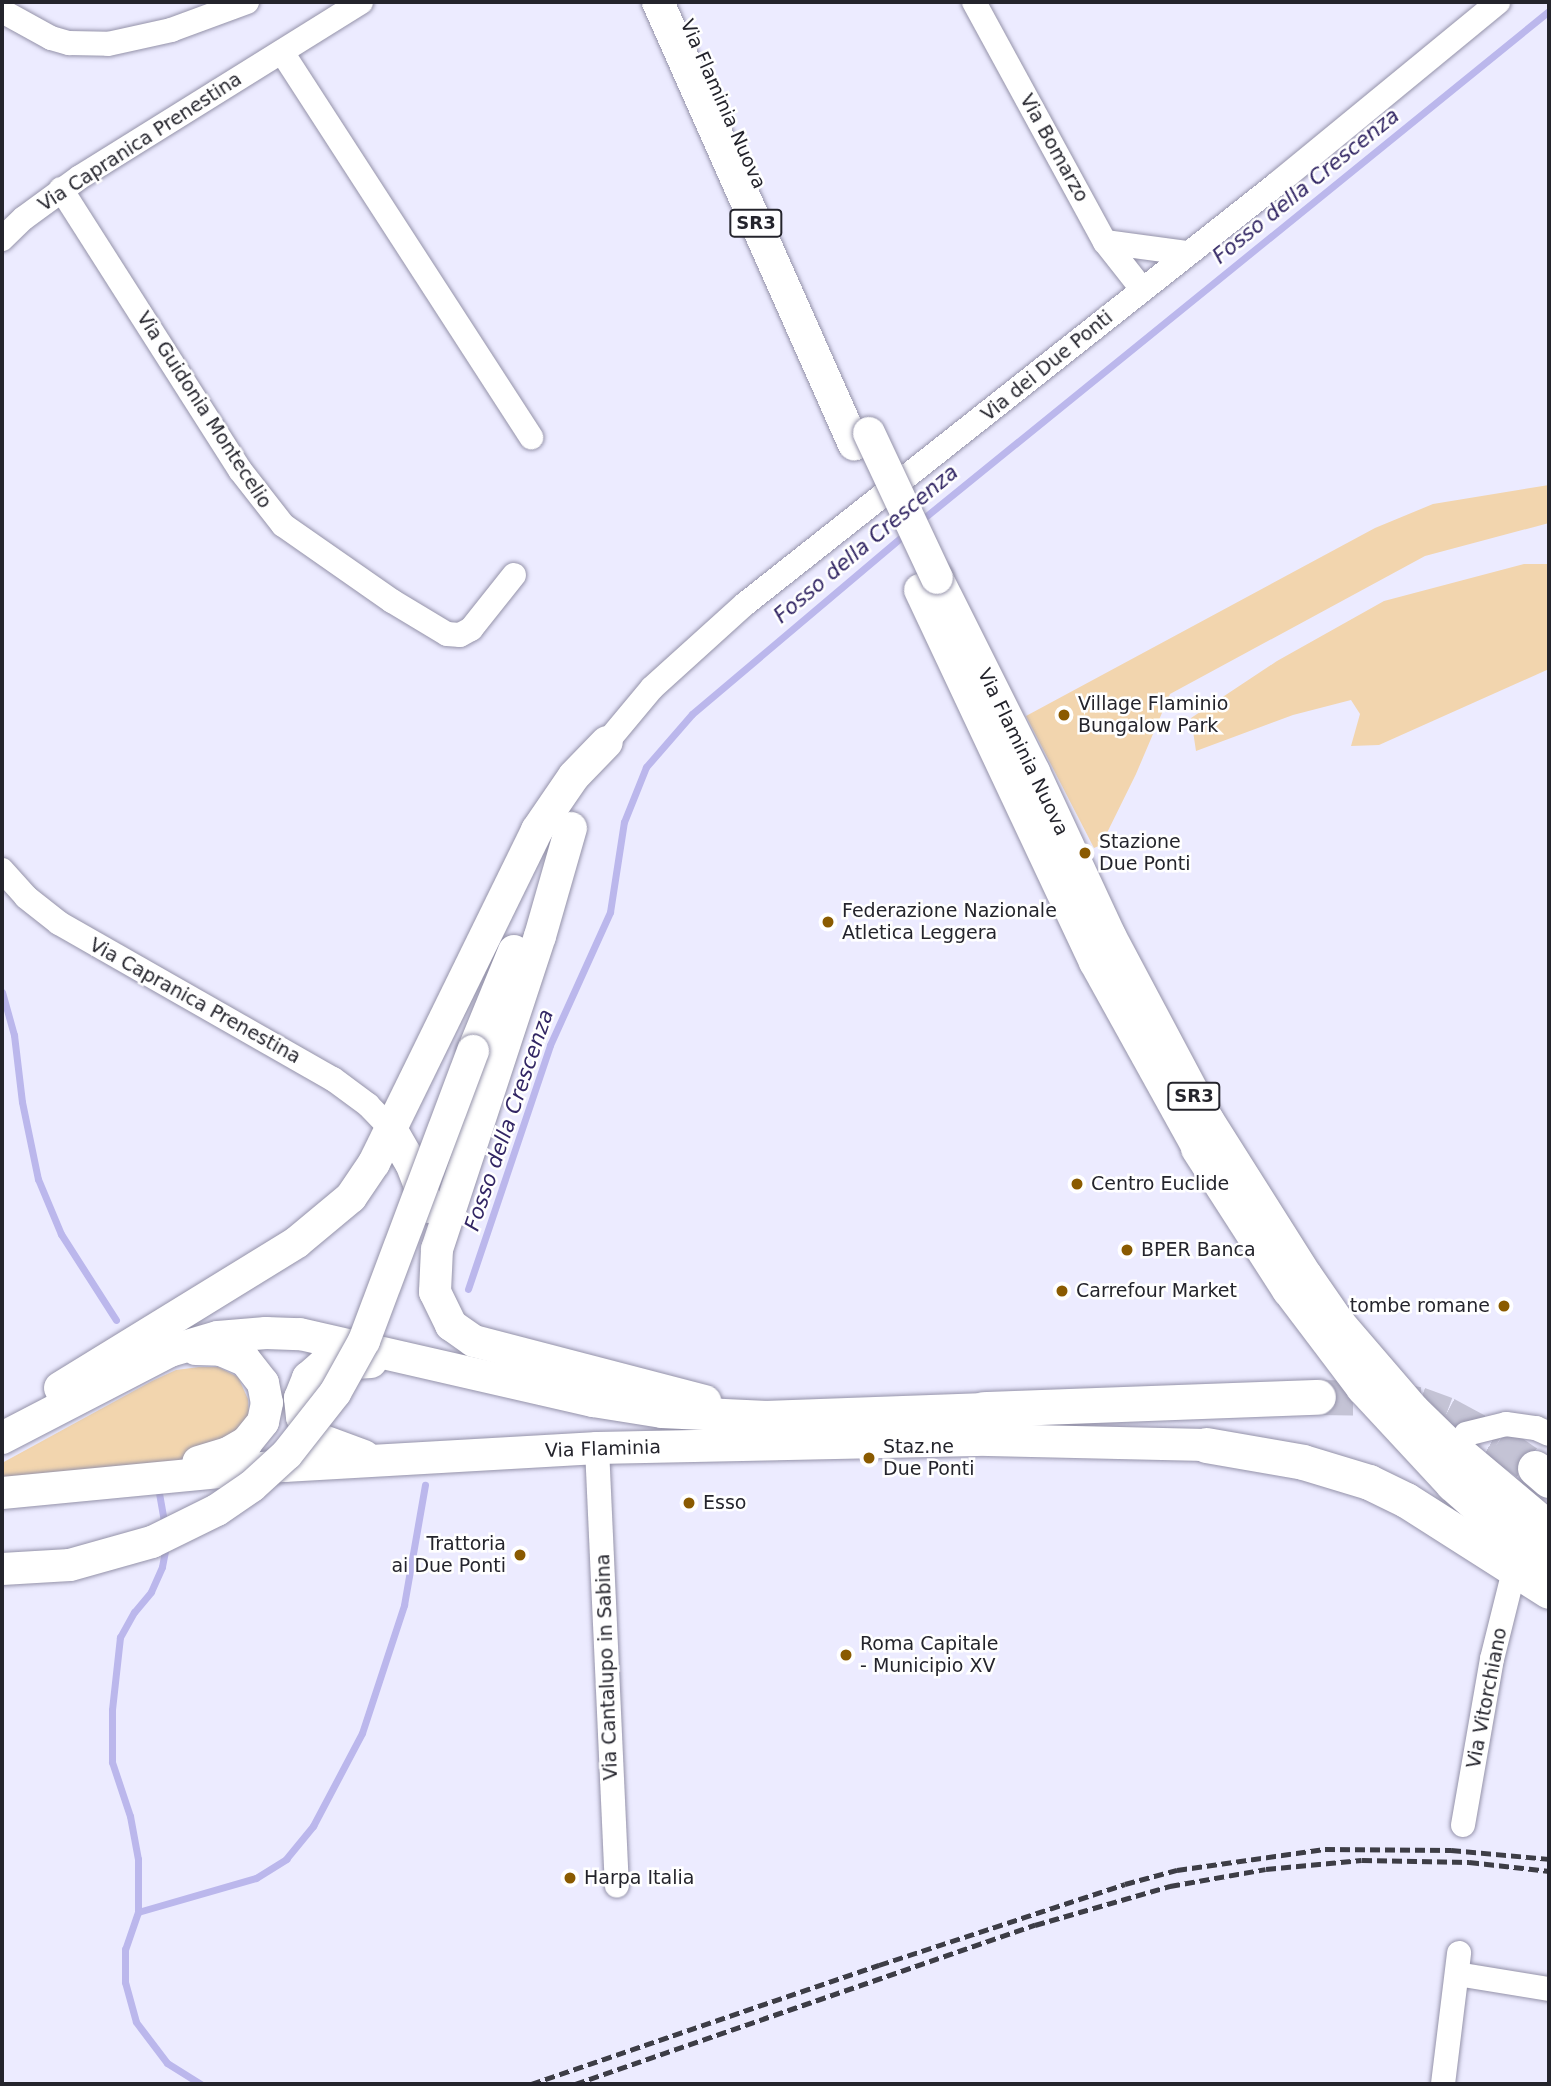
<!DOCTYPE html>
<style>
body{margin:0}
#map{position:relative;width:1551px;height:2086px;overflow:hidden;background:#ecebff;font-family:"DejaVu Sans",sans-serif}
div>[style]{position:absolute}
.green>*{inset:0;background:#f2d5ae}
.stream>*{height:7px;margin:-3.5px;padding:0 3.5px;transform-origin:3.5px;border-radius:3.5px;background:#bbb7ec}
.highway-tunnel>*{height:35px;margin-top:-17.5px;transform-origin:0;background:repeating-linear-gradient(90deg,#c4c3d5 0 35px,transparent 0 53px)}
.roads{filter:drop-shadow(0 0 2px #9492a9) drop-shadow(0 0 2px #9492a9)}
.minor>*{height:24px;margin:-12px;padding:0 12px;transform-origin:12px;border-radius:12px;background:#fff}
.major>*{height:32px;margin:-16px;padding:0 16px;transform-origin:16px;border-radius:16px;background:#fff}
.highway>*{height:35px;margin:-17.5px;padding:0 17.5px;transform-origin:17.5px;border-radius:17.5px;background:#fff}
.rail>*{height:5px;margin-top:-2.5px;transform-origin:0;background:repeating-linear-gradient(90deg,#3d3d46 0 10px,transparent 0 15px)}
.bridges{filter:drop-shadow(0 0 2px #9492a9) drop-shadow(0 0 2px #9492a9)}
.major-bridge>*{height:32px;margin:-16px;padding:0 16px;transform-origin:16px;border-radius:16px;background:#fff}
.dots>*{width:19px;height:19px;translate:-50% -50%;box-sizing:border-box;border:4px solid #fff;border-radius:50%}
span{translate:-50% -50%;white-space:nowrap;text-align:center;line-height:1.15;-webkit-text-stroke:5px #fff;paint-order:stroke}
.shield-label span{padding:2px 5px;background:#fff;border:2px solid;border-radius:5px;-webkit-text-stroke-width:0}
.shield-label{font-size:18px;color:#24242c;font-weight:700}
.street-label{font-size:19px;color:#24242c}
.poi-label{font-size:19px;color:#24242c}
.left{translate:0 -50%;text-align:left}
.right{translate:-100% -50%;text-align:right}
.water-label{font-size:21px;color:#322664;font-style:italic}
.frame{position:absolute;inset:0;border:4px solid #24242c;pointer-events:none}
</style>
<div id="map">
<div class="green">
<div style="clip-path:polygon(1549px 485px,1549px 523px,1425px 556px,1170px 694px,1136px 774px,1101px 845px,1094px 848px,1026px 716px,1375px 528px,1433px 504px)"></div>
<div style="clip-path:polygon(1524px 564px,1549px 564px,1549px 669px,1379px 745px,1351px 746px,1360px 714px,1351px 700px,1293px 715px,1196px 751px,1191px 718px,1277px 661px,1384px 601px)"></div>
<div style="clip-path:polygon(199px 1367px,218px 1367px,238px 1377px,248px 1399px,249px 1415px,244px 1428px,194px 1456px,150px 1468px,2px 1478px,2px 1463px,152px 1381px,176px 1370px)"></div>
</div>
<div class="stream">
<div style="left:919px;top:522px;width:811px;rotate:-39.05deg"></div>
<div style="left:2px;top:992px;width:45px;rotate:74.4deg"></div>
<div style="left:14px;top:1035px;width:67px;rotate:83.2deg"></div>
<div style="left:22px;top:1102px;width:79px;rotate:78.3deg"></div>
<div style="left:38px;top:1179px;width:60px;rotate:67.3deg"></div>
<div style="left:61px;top:1234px;width:102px;rotate:57.4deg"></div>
<div style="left:468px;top:1289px;width:257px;rotate:-71.4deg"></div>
<div style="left:550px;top:1045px;width:146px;rotate:-65.7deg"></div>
<div style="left:610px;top:912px;width:91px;rotate:-81.2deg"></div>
<div style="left:624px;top:822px;width:59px;rotate:-68.2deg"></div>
<div style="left:646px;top:767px;width:70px;rotate:-49deg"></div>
<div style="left:692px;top:714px;width:282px;rotate:-40.2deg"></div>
<div style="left:159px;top:1493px;width:36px;rotate:80deg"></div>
<div style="left:166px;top:1546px;width:21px;rotate:101deg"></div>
<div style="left:162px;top:1567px;width:27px;rotate:114deg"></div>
<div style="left:151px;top:1592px;width:26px;rotate:130deg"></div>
<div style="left:134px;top:1612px;width:29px;rotate:119deg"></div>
<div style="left:120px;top:1637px;width:73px;rotate:96.3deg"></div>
<div style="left:112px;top:1710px;width:52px;rotate:90deg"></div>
<div style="left:112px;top:1762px;width:57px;rotate:71.6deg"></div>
<div style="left:130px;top:1816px;width:44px;rotate:79.5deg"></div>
<div style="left:138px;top:1859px;width:53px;rotate:90deg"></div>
<div style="left:138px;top:1912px;width:39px;rotate:109deg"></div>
<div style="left:125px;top:1949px;width:33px;rotate:90deg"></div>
<div style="left:125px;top:1982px;width:41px;rotate:74.6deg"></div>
<div style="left:136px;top:2022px;width:51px;rotate:52.9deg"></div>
<div style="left:167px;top:2063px;width:40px;rotate:32deg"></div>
<div style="left:138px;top:1912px;width:123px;rotate:-16.1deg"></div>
<div style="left:256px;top:1878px;width:36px;rotate:-32deg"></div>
<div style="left:286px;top:1859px;width:43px;rotate:-50.7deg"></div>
<div style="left:313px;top:1826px;width:105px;rotate:-62.2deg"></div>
<div style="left:362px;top:1733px;width:135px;rotate:-71.8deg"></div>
<div style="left:404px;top:1605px;width:122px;rotate:-80.1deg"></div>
</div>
<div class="highway-tunnel">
<div style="left:1318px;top:1397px;width:66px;rotate:0.9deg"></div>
<div style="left:1384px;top:1398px;width:36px;rotate:10deg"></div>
<div style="left:1419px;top:1404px;width:29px;rotate:20deg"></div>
<div style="left:1446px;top:1414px;width:59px;rotate:28.3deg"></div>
<div style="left:1498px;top:1442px;width:45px;rotate:35.1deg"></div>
</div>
<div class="roads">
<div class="minor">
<div style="left:974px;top:2px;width:273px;rotate:61.4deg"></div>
<div style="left:1105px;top:242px;width:60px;rotate:51.8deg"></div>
<div style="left:2px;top:11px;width:56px;rotate:28.9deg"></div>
<div style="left:51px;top:38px;width:19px;rotate:16deg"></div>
<div style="left:69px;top:43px;width:39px;rotate:1deg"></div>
<div style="left:108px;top:44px;width:65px;rotate:-12.5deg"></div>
<div style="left:171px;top:30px;width:81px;rotate:-20.2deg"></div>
<div style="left:282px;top:52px;width:459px;rotate:57.1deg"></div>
<div style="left:61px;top:189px;width:333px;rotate:57.5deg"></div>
<div style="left:240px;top:470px;width:70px;rotate:52deg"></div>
<div style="left:283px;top:525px;width:133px;rotate:34.9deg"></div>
<div style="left:392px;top:601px;width:64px;rotate:31deg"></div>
<div style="left:447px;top:634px;width:13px;rotate:4deg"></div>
<div style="left:460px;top:635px;width:13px;rotate:-29deg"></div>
<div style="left:471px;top:629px;width:69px;rotate:-51.5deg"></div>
<div style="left:2px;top:239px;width:30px;rotate:-44deg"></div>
<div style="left:24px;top:218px;width:69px;rotate:-36.2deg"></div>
<div style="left:80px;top:177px;width:331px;rotate:-31.9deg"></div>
<div style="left:1105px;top:242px;width:82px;rotate:7.7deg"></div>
<div style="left:607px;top:742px;width:70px;rotate:-50.2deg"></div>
<div style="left:652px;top:688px;width:125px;rotate:-42.1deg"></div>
<div style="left:745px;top:604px;width:679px;rotate:-38.3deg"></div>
<div style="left:1278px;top:183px;width:285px;rotate:-39.4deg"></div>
<div style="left:2px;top:870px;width:36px;rotate:48deg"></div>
<div style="left:26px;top:897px;width:42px;rotate:38.2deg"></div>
<div style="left:59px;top:923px;width:315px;rotate:29.7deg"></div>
<div style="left:333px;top:1079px;width:44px;rotate:36.6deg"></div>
<div style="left:368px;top:1105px;width:33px;rotate:46deg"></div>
<div style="left:1466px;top:1434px;width:41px;rotate:-14deg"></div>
<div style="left:1506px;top:1424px;width:30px;rotate:8deg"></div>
<div style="left:1536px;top:1428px;width:14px;rotate:25deg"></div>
<div style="left:597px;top:1448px;width:438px;rotate:87.4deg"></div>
<div style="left:1463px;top:1825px;width:169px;rotate:-80.1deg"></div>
<div style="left:1492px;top:1659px;width:91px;rotate:-76deg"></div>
<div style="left:1457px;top:1974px;width:93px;rotate:9.3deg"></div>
<div style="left:1443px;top:2084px;width:132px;rotate:-83deg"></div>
</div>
<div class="major">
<div style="left:658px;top:2px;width:484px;rotate:66.1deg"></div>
<div style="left:937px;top:578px;width:217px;rotate:63.4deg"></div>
<div style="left:1034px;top:772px;width:181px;rotate:65.1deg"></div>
<div style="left:1110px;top:936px;width:208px;rotate:62deg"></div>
<div style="left:1208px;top:1120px;width:183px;rotate:57.7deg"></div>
<div style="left:1306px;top:1275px;width:60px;rotate:55.2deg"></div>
<div style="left:1340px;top:1324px;width:113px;rotate:49.3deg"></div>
<div style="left:1414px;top:1410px;width:57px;rotate:44.3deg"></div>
<div style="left:920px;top:590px;width:411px;rotate:64.8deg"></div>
<div style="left:1095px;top:962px;width:213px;rotate:61deg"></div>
<div style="left:571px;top:828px;width:112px;rotate:106deg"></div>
<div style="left:540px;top:936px;width:330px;rotate:108.2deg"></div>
<div style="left:437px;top:1249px;width:43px;rotate:92.7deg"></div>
<div style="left:435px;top:1292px;width:37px;rotate:64deg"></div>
<div style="left:451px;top:1325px;width:28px;rotate:35deg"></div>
<div style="left:474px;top:1341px;width:239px;rotate:14.6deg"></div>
<div style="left:473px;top:1051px;width:108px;rotate:-67.7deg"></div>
<div style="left:391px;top:1129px;width:39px;rotate:60deg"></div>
<div style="left:411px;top:1163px;width:47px;rotate:68.9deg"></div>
<div style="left:196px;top:1349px;width:25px;rotate:2deg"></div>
<div style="left:221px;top:1350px;width:26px;rotate:23deg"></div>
<div style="left:245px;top:1360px;width:29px;rotate:52deg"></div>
<div style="left:263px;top:1383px;width:20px;rotate:79deg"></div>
<div style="left:267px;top:1403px;width:19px;rotate:102deg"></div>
<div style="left:263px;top:1422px;width:26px;rotate:129deg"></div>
<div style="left:247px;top:1442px;width:22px;rotate:150deg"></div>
<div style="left:228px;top:1453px;width:31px;rotate:163deg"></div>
<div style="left:60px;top:1388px;width:278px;rotate:-31.6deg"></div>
<div style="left:297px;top:1242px;width:70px;rotate:-39.8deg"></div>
<div style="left:351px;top:1197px;width:41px;rotate:-55.9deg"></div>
<div style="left:374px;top:1163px;width:371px;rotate:-63.9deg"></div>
<div style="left:537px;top:830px;width:65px;rotate:-55.6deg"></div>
<div style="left:574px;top:776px;width:47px;rotate:-45.9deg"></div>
<div style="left:2px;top:1438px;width:189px;rotate:-27.4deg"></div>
<div style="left:170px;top:1351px;width:50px;rotate:-16.3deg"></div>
<div style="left:218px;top:1337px;width:48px;rotate:-4.8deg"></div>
<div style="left:266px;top:1333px;width:34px;rotate:2deg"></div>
<div style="left:300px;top:1334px;width:301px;rotate:12.9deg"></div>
<div style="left:593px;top:1401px;width:70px;rotate:9.1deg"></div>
<div style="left:662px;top:1412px;width:105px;rotate:2.7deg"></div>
<div style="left:767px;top:1417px;width:217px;rotate:-2.1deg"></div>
<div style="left:364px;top:1456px;width:49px;rotate:-159.7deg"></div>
<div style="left:318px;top:1439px;width:27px;rotate:-126deg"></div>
<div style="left:302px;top:1417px;width:19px;rotate:-96deg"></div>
<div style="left:300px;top:1398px;width:22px;rotate:-68deg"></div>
<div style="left:308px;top:1378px;width:20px;rotate:-41deg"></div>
<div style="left:323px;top:1365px;width:48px;rotate:-3.6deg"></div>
<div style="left:2px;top:1493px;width:283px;rotate:-5.5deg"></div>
<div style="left:284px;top:1466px;width:314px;rotate:-3.3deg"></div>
<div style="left:597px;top:1448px;width:391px;rotate:-1.2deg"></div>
<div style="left:988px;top:1440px;width:218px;rotate:1.3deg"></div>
</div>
<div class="highway">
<div style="left:1198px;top:1148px;width:168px;rotate:57.2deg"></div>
<div style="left:1289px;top:1289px;width:123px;rotate:52.9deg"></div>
<div style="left:1363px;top:1387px;width:132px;rotate:47.1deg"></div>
<div style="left:1453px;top:1484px;width:128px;rotate:41.5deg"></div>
<div style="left:984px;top:1409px;width:334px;rotate:-2.1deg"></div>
<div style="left:1206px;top:1445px;width:98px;rotate:9.9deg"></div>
<div style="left:1303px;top:1462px;width:69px;rotate:16.9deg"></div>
<div style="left:1369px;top:1482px;width:41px;rotate:25.9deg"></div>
<div style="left:1406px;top:1500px;width:169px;rotate:32.5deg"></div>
<div style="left:1455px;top:1450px;width:123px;rotate:40deg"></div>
<div style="left:1535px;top:1468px;width:18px;rotate:41deg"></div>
</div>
</div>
<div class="rail">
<div style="left:531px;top:2084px;width:368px;rotate:-18.9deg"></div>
<div style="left:879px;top:1965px;width:259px;rotate:-18.2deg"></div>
<div style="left:1125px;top:1884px;width:54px;rotate:-15.1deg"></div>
<div style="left:1177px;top:1870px;width:149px;rotate:-8.1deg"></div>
<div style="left:1325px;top:1849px;width:126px;rotate:0.5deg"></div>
<div style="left:1451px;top:1850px;width:98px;rotate:5.2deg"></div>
<div style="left:575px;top:2084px;width:487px;rotate:-19.1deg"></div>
<div style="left:1035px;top:1925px;width:141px;rotate:-16.1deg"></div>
<div style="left:1170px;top:1886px;width:97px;rotate:-10deg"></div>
<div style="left:1266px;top:1869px;width:96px;rotate:-5.4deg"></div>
<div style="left:1362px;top:1860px;width:107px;rotate:1.1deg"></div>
<div style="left:1469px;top:1862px;width:81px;rotate:6.4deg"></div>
</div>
<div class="bridges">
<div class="major-bridge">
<div style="left:869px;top:433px;width:160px;rotate:64.9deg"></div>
<div style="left:2px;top:1569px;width:68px;rotate:-3.4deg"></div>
<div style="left:70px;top:1565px;width:85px;rotate:-15.7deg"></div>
<div style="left:152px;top:1542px;width:72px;rotate:-26.2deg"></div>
<div style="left:217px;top:1510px;width:42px;rotate:-34.4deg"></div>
<div style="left:252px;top:1486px;width:47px;rotate:-42.4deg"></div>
<div style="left:287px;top:1454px;width:78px;rotate:-51.8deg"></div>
<div style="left:335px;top:1393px;width:60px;rotate:-60.9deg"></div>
<div style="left:364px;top:1341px;width:310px;rotate:-69.4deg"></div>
</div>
</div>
<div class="dots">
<div style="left:1064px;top:715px;background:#8a5a00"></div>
<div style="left:1085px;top:853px;background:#8a5a00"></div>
<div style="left:828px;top:922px;background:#8a5a00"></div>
<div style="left:1077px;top:1184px;background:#8a5a00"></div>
<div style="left:1127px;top:1250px;background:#8a5a00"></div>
<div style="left:1062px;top:1291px;background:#8a5a00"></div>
<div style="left:1504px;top:1306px;background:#8a5a00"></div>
<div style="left:869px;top:1458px;background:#8a5a00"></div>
<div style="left:689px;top:1503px;background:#8a5a00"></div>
<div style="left:520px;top:1555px;background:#8a5a00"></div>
<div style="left:846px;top:1655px;background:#8a5a00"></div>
<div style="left:570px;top:1878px;background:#8a5a00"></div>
</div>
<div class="shield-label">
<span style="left:756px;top:223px">SR3</span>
<span style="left:1194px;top:1096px">SR3</span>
</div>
<div class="street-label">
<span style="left:723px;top:104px;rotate:66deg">Via Flaminia Nuova</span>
<span style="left:140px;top:142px;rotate:-33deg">Via Capranica Prenestina</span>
<span style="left:1054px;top:148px;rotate:61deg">Via Bomarzo</span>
<span style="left:1047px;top:366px;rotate:-39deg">Via dei Due Ponti</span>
<span style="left:204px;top:410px;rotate:57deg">Via Guidonia Montecelio</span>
<span style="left:1023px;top:752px;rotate:64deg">Via Flaminia Nuova</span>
<span style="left:195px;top:1001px;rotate:29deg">Via Capranica Prenestina</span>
<span style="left:603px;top:1449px;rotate:-2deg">Via Flaminia</span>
<span style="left:607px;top:1667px;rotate:-92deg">Via Cantalupo in Sabina</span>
<span style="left:1487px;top:1698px;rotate:-79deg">Via Vitorchiano</span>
</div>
<div class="poi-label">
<span class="left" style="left:1078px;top:715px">Village Flaminio<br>Bungalow Park</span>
<span class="left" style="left:1099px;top:853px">Stazione<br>Due Ponti</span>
<span class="left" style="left:842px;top:922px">Federazione Nazionale<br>Atletica Leggera</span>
<span class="left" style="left:1091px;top:1184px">Centro Euclide</span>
<span class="left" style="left:1141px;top:1250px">BPER Banca</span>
<span class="left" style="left:1076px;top:1291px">Carrefour Market</span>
<span class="right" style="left:1490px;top:1306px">tombe romane</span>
<span class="left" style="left:883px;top:1458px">Staz.ne<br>Due Ponti</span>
<span class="left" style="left:703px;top:1503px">Esso</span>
<span class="right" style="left:506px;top:1555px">Trattoria<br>ai Due Ponti</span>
<span class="left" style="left:860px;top:1655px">Roma Capitale<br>- Municipio XV</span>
<span class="left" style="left:584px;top:1878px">Harpa Italia</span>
</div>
<div class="water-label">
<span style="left:1306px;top:186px;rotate:-39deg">Fosso della Crescenza</span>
<span style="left:866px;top:544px;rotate:-40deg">Fosso della Crescenza</span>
<span style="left:509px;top:1120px;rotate:-71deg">Fosso della Crescenza</span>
</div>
<div class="frame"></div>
</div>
